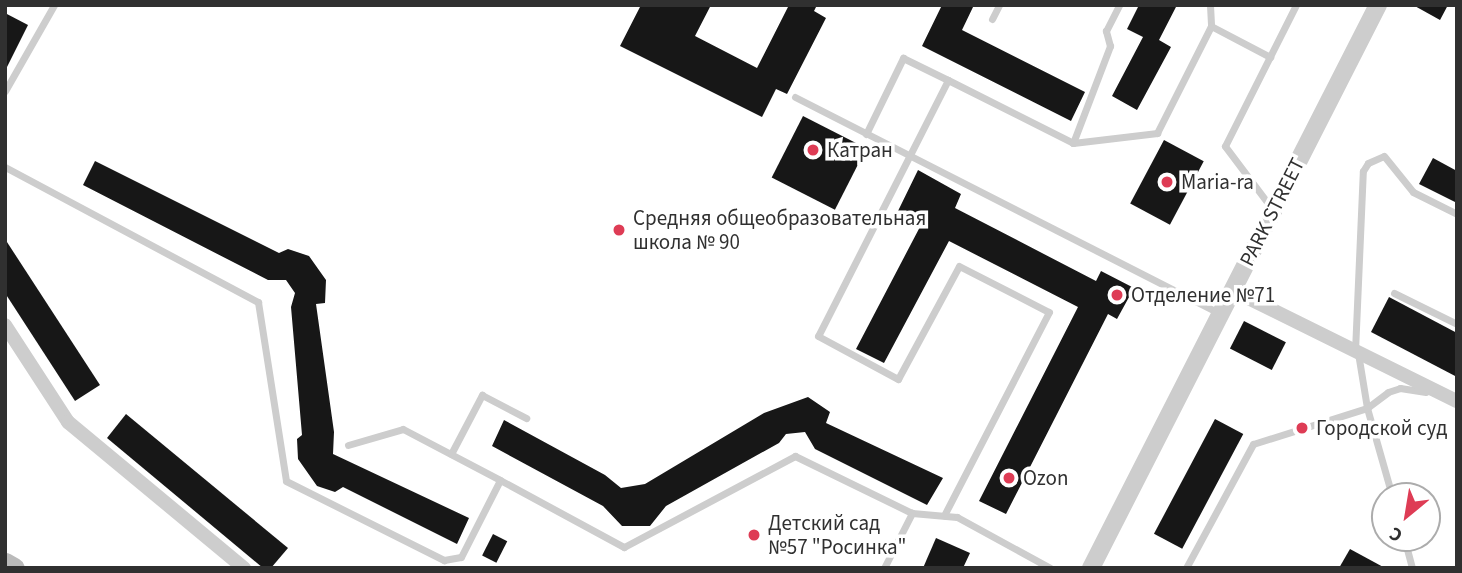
<!DOCTYPE html>
<meta charset="utf-8">
<style>
body{margin:0}
#map{position:relative;width:1462px;height:573px;overflow:hidden;background:#fff;font-family:"Source Sans 3",sans-serif}
div>[style]{position:absolute}
.building>*{inset:0;background:#171717;transform-origin:0 0}
.service>*{height:7px;margin:-3.5px;padding:0 3.5px;transform-origin:3.5px;border-radius:3.5px;background:#cdcdcd}
.minor>*{height:14px;margin:-7px;padding:0 7px;transform-origin:7px;border-radius:7px;background:#cdcdcd}
.tertiary>*{height:18px;margin:-9px;padding:0 9px;transform-origin:9px;border-radius:9px;background:#cdcdcd}
.secondary>*{height:21px;margin:-10.5px;padding:0 10.5px;transform-origin:10.5px;border-radius:10.5px;background:#bababa}
.dots>*{width:19px;height:19px;translate:-50% -50%;box-sizing:border-box;border:4px solid #fff;border-radius:50%}
span{translate:-50% -50%;white-space:nowrap;text-align:center;line-height:1.15;-webkit-text-stroke:7px #fff;paint-order:stroke}
.poi-label{font-size:21px;color:#303030}
.left{translate:0 -50%;text-align:left}
.street-label{font-size:21px;color:#303030}
.frame{position:absolute;inset:0;border:7px solid #303030;pointer-events:none}
.north{position:absolute;left:1371px;top:482px;width:70px;height:70px;box-sizing:border-box;background:#fff;border:2px solid #acacac;border-radius:50%;rotate:210deg;font-size:19px;font-weight:700;line-height:28px;text-align:center;color:#303030}
.north::after{content:'';display:block;margin:auto;width:24px;height:32px;background:#de3c55;clip-path:polygon(50% 0,100% 100%,50% 72%,0 100%)}
</style>
<div id="map">
<div class="building">
<div style="clip-path:polygon(641px 5px,711px 5px,695px 36px,757px 68px,789px 5px,817px 5px,814px 11px,826px 18px,787px 94px,776px 89px,762px 117px,620px 46px)"></div>
<div style="clip-path:polygon(942px 5px,974px 5px,962px 30px,1085px 92px,1071px 121px,922px 46px)"></div>
<div style="clip-path:polygon(1139px 5px,1177px 5px,1159px 40px,1171px 47px,1137px 110px,1112px 96px,1143px 37px,1127px 29px)"></div>
<div style="clip-path:polygon(1413px 5px,1448px 5px,1440px 20px)"></div>
<div style="clip-path:polygon(5px 13px,28px 25px,5px 71px)"></div>
<div style="left:803px;top:116px;width:71px;height:69px;rotate:27deg"></div>
<div style="left:1164px;top:140px;width:45px;height:72px;rotate:28deg"></div>
<div style="clip-path:polygon(1433px 158px,1457px 171px,1457px 203px,1419px 184px)"></div>
<div style="clip-path:polygon(95px 161px,279px 253px,288px 249px,309px 256px,326px 280px,325px 303px,316px 304px,334px 432px,333px 454px,469px 518px,457px 544px,343px 487px,335px 492px,317px 486px,298px 459px,297px 439px,302px 435px,291px 307px,295px 293px,286px 280px,268px 280px,83px 185px)"></div>
<div style="clip-path:polygon(918px 170px,961px 194px,955px 208px,1096px 281px,1101px 271px,1134px 288px,1117px 319px,1108px 314px,1006px 514px,979px 501px,1078px 307px,949px 241px,884px 363px,856px 349px,922px 223px,898px 211px)"></div>
<div style="clip-path:polygon(5px 239px,100px 385px,75px 401px,5px 293px)"></div>
<div style="clip-path:polygon(1389px 297px,1457px 333px,1457px 377px,1371px 332px)"></div>
<div style="left:1244px;top:321px;width:47px;height:31px;rotate:27deg"></div>
<div style="clip-path:polygon(808px 397px,830px 412px,826px 423px,943px 478px,927px 505px,815px 449px,805px 432px,786px 434px,779px 443px,666px 506px,650px 526px,622px 526px,603px 506px,492px 446px,504px 420px,605px 475px,621px 488px,645px 484px,764px 413px)"></div>
<div style="clip-path:polygon(126px 414px,288px 548px,271px 568px,263px 568px,107px 438px)"></div>
<div style="left:1215px;top:419px;width:32px;height:130px;rotate:28deg"></div>
<div style="left:493px;top:534px;width:16px;height:24px;rotate:27deg"></div>
<div style="clip-path:polygon(936px 538px,970px 553px,963px 568px,923px 568px)"></div>
<div style="clip-path:polygon(1350px 549px,1385px 568px,1339px 568px)"></div>
</div>
<div class="service">
<div style="left:1210px;top:5px;width:21px;rotate:87deg"></div>
<div style="left:992px;top:19px;width:16px;rotate:-63deg"></div>
<div style="left:948px;top:80px;width:140px;rotate:26.7deg"></div>
<div style="left:1073px;top:143px;width:104px;rotate:-69.1deg"></div>
<div style="left:1110px;top:46px;width:16px;rotate:-105deg"></div>
<div style="left:1106px;top:31px;width:29px;rotate:-63deg"></div>
<div style="left:5px;top:91px;width:99px;rotate:-60.3deg"></div>
<div style="left:795px;top:97px;width:476px;rotate:27deg"></div>
<div style="left:866px;top:134px;width:85px;rotate:-64deg"></div>
<div style="left:903px;top:58px;width:50px;rotate:26.1deg"></div>
<div style="left:948px;top:80px;width:287px;rotate:116.9deg"></div>
<div style="left:818px;top:336px;width:91px;rotate:28.3deg"></div>
<div style="left:898px;top:379px;width:128px;rotate:-61.6deg"></div>
<div style="left:959px;top:266px;width:101px;rotate:27.1deg"></div>
<div style="left:1049px;top:312px;width:229px;rotate:117.3deg"></div>
<div style="left:1073px;top:143px;width:85px;rotate:-6.8deg"></div>
<div style="left:1157px;top:133px;width:120px;rotate:-63.2deg"></div>
<div style="left:1211px;top:26px;width:67px;rotate:27.7deg"></div>
<div style="left:5px;top:167px;width:287px;rotate:28.1deg"></div>
<div style="left:258px;top:302px;width:181px;rotate:81.1deg"></div>
<div style="left:286px;top:481px;width:177px;rotate:26.6deg"></div>
<div style="left:444px;top:560px;width:17px;rotate:-10deg"></div>
<div style="left:461px;top:557px;width:86px;rotate:-63.1deg"></div>
<div style="left:500px;top:480px;width:141px;rotate:28.4deg"></div>
<div style="left:624px;top:547px;width:194px;rotate:-28deg"></div>
<div style="left:795px;top:456px;width:130px;rotate:26deg"></div>
<div style="left:912px;top:513px;width:45px;rotate:5.1deg"></div>
<div style="left:957px;top:517px;width:106px;rotate:28.7deg"></div>
<div style="left:1273px;top:210px;width:80px;rotate:-126.9deg"></div>
<div style="left:1225px;top:146px;width:158px;rotate:-63.3deg"></div>
<div style="left:1394px;top:293px;width:70px;rotate:26.2deg"></div>
<div style="left:1355px;top:351px;width:180px;rotate:-87.5deg"></div>
<div style="left:1363px;top:171px;width:9px;rotate:-58deg"></div>
<div style="left:1368px;top:163px;width:17px;rotate:-24deg"></div>
<div style="left:1384px;top:156px;width:46px;rotate:51.1deg"></div>
<div style="left:1413px;top:192px;width:49px;rotate:26.6deg"></div>
<div style="left:1358px;top:353px;width:56px;rotate:80.7deg"></div>
<div style="left:1367px;top:408px;width:91px;rotate:74.1deg"></div>
<div style="left:348px;top:445px;width:57px;rotate:-16.2deg"></div>
<div style="left:403px;top:429px;width:110px;rotate:27.7deg"></div>
<div style="left:451px;top:454px;width:67px;rotate:-62.3deg"></div>
<div style="left:482px;top:395px;width:50px;rotate:27.6deg"></div>
<div style="left:1404px;top:538px;width:31px;rotate:75deg"></div>
<div style="left:884px;top:568px;width:62px;rotate:-63deg"></div>
<div style="left:1186px;top:568px;width:141px;rotate:-61.6deg"></div>
<div style="left:1253px;top:444px;width:120px;rotate:-17.5deg"></div>
<div style="left:1367px;top:408px;width:26px;rotate:-37deg"></div>
<div style="left:1388px;top:392px;width:13px;rotate:-18deg"></div>
<div style="left:1400px;top:388px;width:26px;rotate:9deg"></div>
</div>
<div class="minor">
<div style="left:1232px;top:290px;width:251px;rotate:26.3deg"></div>
<div style="left:5px;top:325px;width:116px;rotate:57deg"></div>
<div style="left:68px;top:422px;width:229px;rotate:39.7deg"></div>
</div>
<div class="tertiary">
<div style="left:1091px;top:568px;width:632px;rotate:-62.99deg"></div>
</div>
<div class="secondary">
<div style="left:5px;top:563px;width:10px;rotate:29deg"></div>
</div>
<div class="dots">
<div style="left:813px;top:150px;background:#de3c55"></div>
<div style="left:1167px;top:182px;background:#de3c55"></div>
<div style="left:619px;top:230px;background:#de3c55"></div>
<div style="left:1117px;top:295px;background:#de3c55"></div>
<div style="left:1302px;top:428px;background:#de3c55"></div>
<div style="left:1009px;top:478px;background:#de3c55"></div>
<div style="left:754px;top:535px;background:#de3c55"></div>
</div>
<div class="poi-label">
<span class="left" style="left:827px;top:150px">Катран</span>
<span class="left" style="left:1181px;top:182px">Maria-ra</span>
<span class="left" style="left:633px;top:230px">Средняя общеобразовательная<br>школа № 90</span>
<span class="left" style="left:1131px;top:295px">Отделение №71</span>
<span class="left" style="left:1316px;top:428px">Городской суд</span>
<span class="left" style="left:1023px;top:478px">Ozon</span>
<span class="left" style="left:768px;top:535px">Детский сад<br>№57 "Росинка"</span>
</div>
<div class="street-label">
<span style="left:1272px;top:212px;rotate:-63deg">PARK STREET</span>
</div>
<div class="frame"></div>
<div class="north">С</div>
</div>
